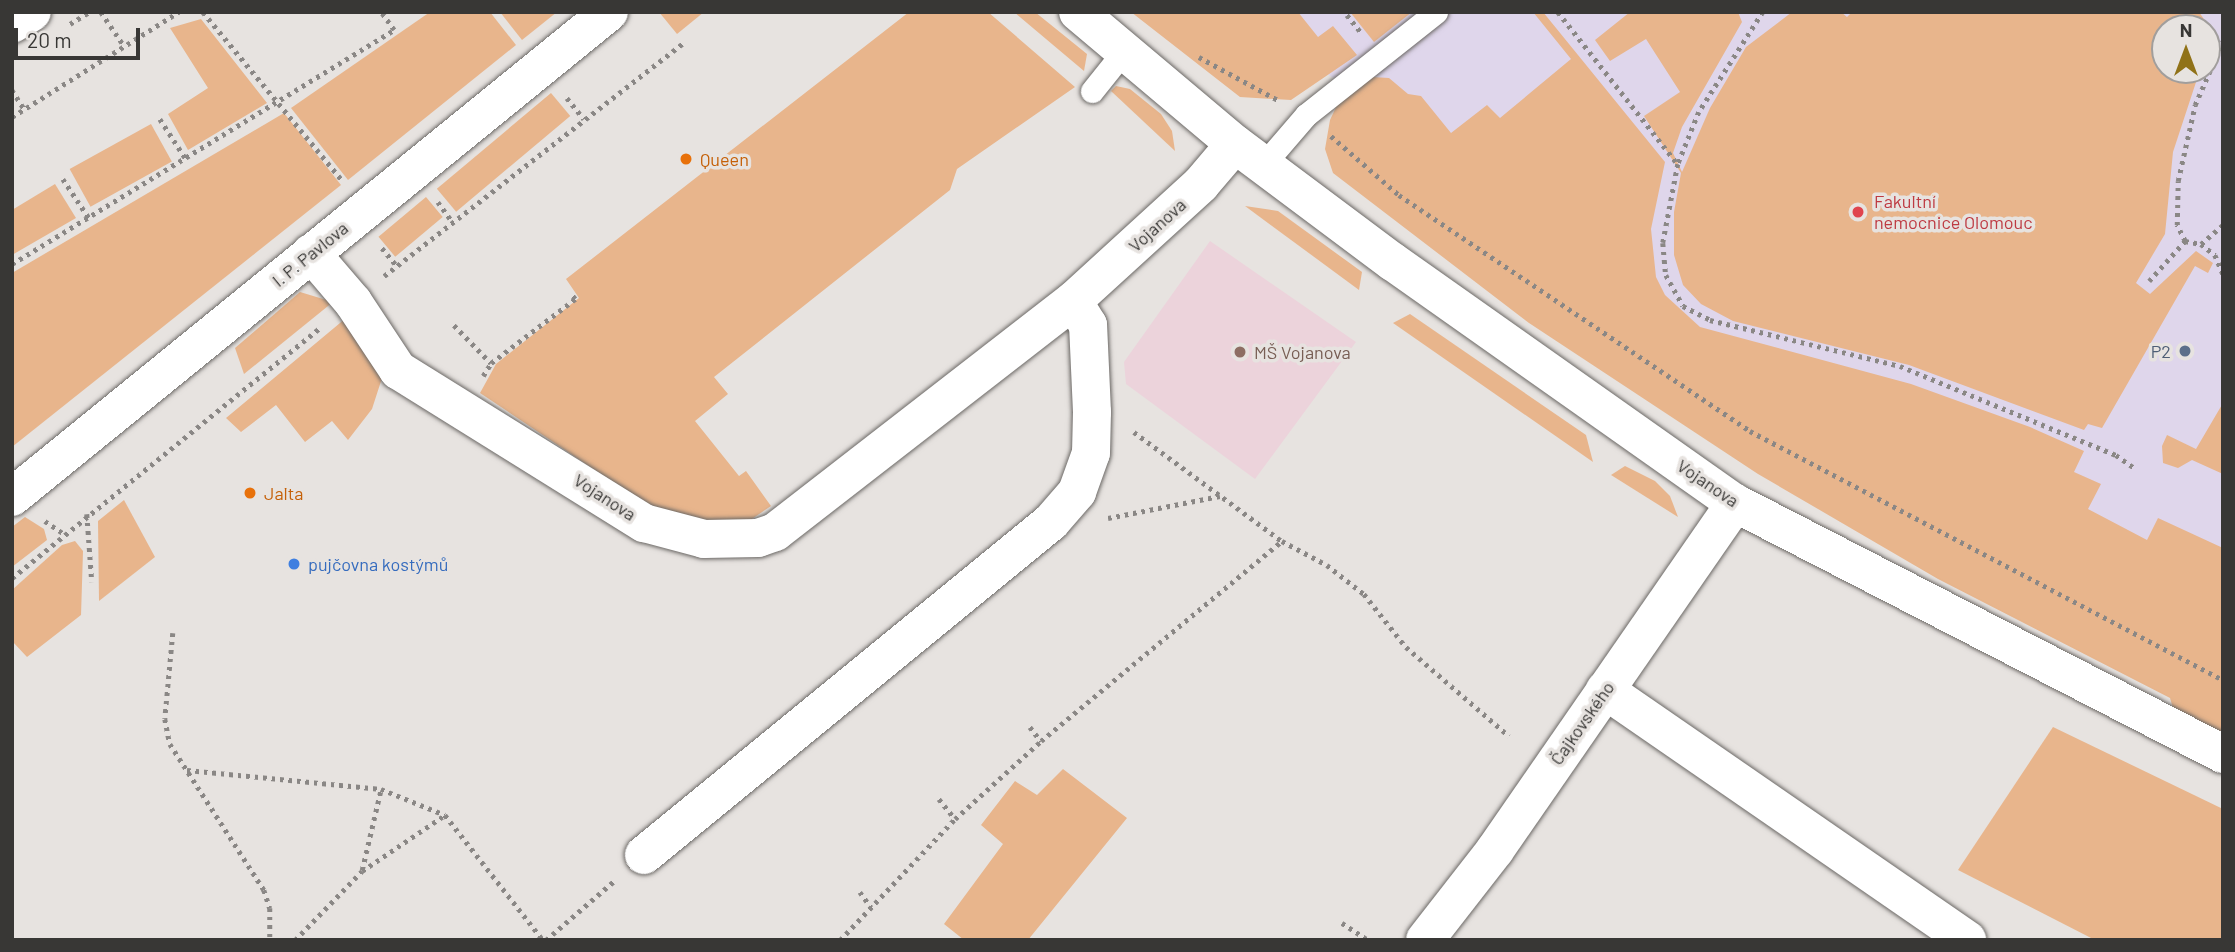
<!DOCTYPE html>
<meta charset="utf-8">
<style>
body{margin:0}
#map{position:relative;width:2235px;height:952px;overflow:hidden;background:#e7e3e0;font-family:Barlow,sans-serif}
div>[style]{position:absolute}
.education>*{inset:0;background:#ecd3db}
.medical>*{inset:0;background:#dfd6eb}
.green>*{inset:0;background:#e8b58c;transform-origin:0 0}
.path>*{height:4.5px;margin-top:-2.25px;transform-origin:0;background:repeating-linear-gradient(90deg,#8a8785 0 3.5px,transparent 0 8.5px)}
.roads{filter:drop-shadow(0 0 2px #6b6865) drop-shadow(0 0 2px #6b6865)}
.service>*{height:23px;margin:-11.5px;padding:0 11.5px;transform-origin:11.5px;border-radius:11.5px;background:#fff}
.minor>*{height:38px;margin:-19px;padding:0 19px;transform-origin:19px;border-radius:19px;background:#fff}
.dots>*{width:19px;height:19px;translate:-50% -50%;box-sizing:border-box;border:4px solid #e7e3e0;border-radius:50%}
span{translate:-50% -50%;white-space:nowrap;text-align:center;line-height:1.15;-webkit-text-stroke:7px #e7e3e0;paint-order:stroke}
.food-label{font-size:18px;color:#c56008}
.left{translate:0 -50%;text-align:left}
.health-label{font-size:18px;color:#be3a42}
.street-label{font-size:18px;color:#383735}
.service-label{font-size:18px;color:#4e5e75}
.right{translate:-100% -50%;text-align:right}
.education-label{font-size:18px;color:#785e54}
.shop-label{font-size:18px;color:#366cbe}
.frame{position:absolute;inset:0;border:14px solid #383735;pointer-events:none}
.north{position:absolute;left:2151px;top:14px;width:70px;height:70px;box-sizing:border-box;background:#e7e3e0;border:2px solid #a19e9c;border-radius:50%;rotate:0deg;font-size:19px;font-weight:700;line-height:28px;text-align:center;color:#383735}
.north::after{content:'';display:block;margin:auto;width:24px;height:32px;background:#907218;clip-path:polygon(50% 0,100% 100%,50% 72%,0 100%)}
.scale{position:absolute;left:14px;top:28px;width:126px;height:32px;box-sizing:border-box;border:4px solid #383735;border-top:0;padding-left:9px;font-size:21px;line-height:24px;white-space:nowrap;color:#383735;-webkit-text-stroke:5px #e7e3e0;paint-order:stroke}
</style>
<div id="map">
<div class="education">
<div style="clip-path:polygon(1210px 241px,1356px 342px,1255px 479px,1126px 384px,1124px 362px)"></div>
</div>
<div class="medical">
<div style="clip-path:polygon(evenodd,1240px 12px,2223px 12px,2223px 646px,1936px 505px,1240px 12px,2165px 28px,2207px 28px,2207px 70px,2165px 70px,2165px 28px)"></div>
</div>
<div class="green">
<div style="clip-path:polygon(430px 12px,490px 12px,516px 45px,348px 180px,291px 108px)"></div>
<div style="clip-path:polygon(500px 12px,557px 12px,522px 40px)"></div>
<div style="clip-path:polygon(659px 12px,704px 12px,677px 34px)"></div>
<div style="clip-path:polygon(909px 12px,988px 12px,1075px 87px,957px 169px,950px 190px,714px 377px,728px 394px,695px 421px,739px 476px,746px 471px,771px 506px,731px 533px,647px 505px,480px 393px,496px 364px,579px 298px,566px 279px)"></div>
<div style="clip-path:polygon(1014px 12px,1035px 12px,1087px 54px,1084px 71px)"></div>
<div style="clip-path:polygon(1131px 12px,1298px 12px,1318px 37px,1333px 26px,1357px 55px,1291px 100px,1240px 97px)"></div>
<div style="clip-path:polygon(1350px 12px,1412px 12px,1374px 42px)"></div>
<div style="clip-path:polygon(1533px 12px,1543px 12px,1665px 162px,1651px 229px,1656px 277px,1665px 295px,1700px 327px,1911px 384px,2030px 427px,2084px 451px,2074px 472px,2101px 484px,2088px 509px,2147px 540px,2158px 518px,2223px 548px,2223px 735px,2173px 708px,2170px 698px,1938px 579px,1758px 474px,1529px 323px,1333px 173px,1325px 149px,1330px 120px,1339px 101px,1372px 77px,1389px 78px,1408px 94px,1421px 96px,1451px 133px,1487px 105px,1500px 118px,1571px 59px)"></div>
<div style="clip-path:polygon(1630px 12px,1738px 12px,1742px 22px,1682px 127px,1673px 153px,1682px 172px,1710px 108px,1746px 47px,1792px 12px,1841px 12px,1847px 17px,1852px 12px,2199px 12px,2217px 38px,2207px 55px,2207px 28px,2165px 28px,2165px 70px,2200px 70px,2173px 152px,2165px 234px,2136px 283px,2150px 294px,2196px 251px,2213px 263px,2208px 273px,2195px 266px,2102px 428px,2088px 424px,2084px 430px,1909px 365px,1733px 321px,1701px 304px,1683px 285px,1674px 255px,1674px 212px,1681px 173px,1644px 116px,1680px 92px,1646px 39px,1610px 61px,1595px 40px)"></div>
<div style="clip-path:polygon(201px 19px,267px 103px,188px 150px,168px 114px,208px 88px,170px 28px)"></div>
<div style="clip-path:polygon(1116px 86px,1130px 89px,1161px 114px,1172px 131px,1175px 151px,1111px 91px)"></div>
<div style="left:551px;top:93px;width:30px;height:149px;rotate:50deg"></div>
<div style="clip-path:polygon(284px 113px,341px 185px,12px 447px,12px 273px)"></div>
<div style="left:151px;top:124px;width:43px;height:93px;rotate:61deg"></div>
<div style="clip-path:polygon(55px 184px,76px 218px,12px 255px,12px 210px)"></div>
<div style="left:426px;top:197px;width:26px;height:62px;rotate:50deg"></div>
<div style="clip-path:polygon(1245px 206px,1278px 211px,1362px 272px,1359px 290px)"></div>
<div style="clip-path:polygon(300px 292px,333px 302px,244px 374px,235px 348px)"></div>
<div style="clip-path:polygon(1410px 314px,1586px 435px,1593px 462px,1393px 323px)"></div>
<div style="clip-path:polygon(346px 318px,383px 375px,372px 409px,348px 440px,332px 421px,305px 442px,276px 405px,241px 432px,226px 418px)"></div>
<div style="clip-path:polygon(2223px 403px,2223px 474px,2192px 460px,2178px 468px,2163px 463px,2162px 446px,2167px 435px,2196px 449px)"></div>
<div style="clip-path:polygon(1625px 466px,1655px 481px,1670px 496px,1678px 517px,1611px 475px)"></div>
<div style="clip-path:polygon(124px 500px,155px 557px,99px 601px,98px 521px)"></div>
<div style="clip-path:polygon(25px 517px,44px 529px,47px 540px,12px 567px,12px 527px)"></div>
<div style="clip-path:polygon(75px 541px,83px 551px,81px 615px,27px 657px,12px 641px,12px 590px,62px 545px)"></div>
<div style="clip-path:polygon(2053px 727px,2223px 809px,2223px 940px,2095px 940px,1958px 870px)"></div>
<div style="clip-path:polygon(1063px 769px,1127px 818px,1028px 940px,964px 940px,944px 924px,1003px 844px,981px 825px,1015px 781px,1037px 795px)"></div>
</div>
<div class="path">
<div style="left:101px;top:12px;width:42px;rotate:55.6deg"></div>
<div style="left:203px;top:12px;width:217px;rotate:50.4deg"></div>
<div style="left:1558px;top:12px;width:192px;rotate:51.8deg"></div>
<div style="left:1763px;top:12px;width:119px;rotate:122.6deg"></div>
<div style="left:1699px;top:112px;width:56px;rotate:112deg"></div>
<div style="left:1678px;top:164px;width:80px;rotate:100.8deg"></div>
<div style="left:1663px;top:243px;width:32px;rotate:85deg"></div>
<div style="left:1666px;top:275px;width:35px;rotate:61deg"></div>
<div style="left:1683px;top:306px;width:30px;rotate:27deg"></div>
<div style="left:1710px;top:320px;width:195px;rotate:13.6deg"></div>
<div style="left:1900px;top:366px;width:234px;rotate:22.4deg"></div>
<div style="left:2116px;top:455px;width:24px;rotate:35deg"></div>
<div style="left:1347px;top:15px;width:21px;rotate:51deg"></div>
<div style="left:70px;top:24px;width:22px;rotate:-32deg"></div>
<div style="left:1199px;top:57px;width:90px;rotate:28.6deg"></div>
<div style="left:12px;top:90px;width:24px;rotate:57deg"></div>
<div style="left:567px;top:98px;width:27px;rotate:51deg"></div>
<div style="left:12px;top:117px;width:197px;rotate:-32.2deg"></div>
<div style="left:160px;top:119px;width:48px;rotate:57deg"></div>
<div style="left:1331px;top:136px;width:90px;rotate:40.9deg"></div>
<div style="left:1399px;top:195px;width:423px;rotate:33.9deg"></div>
<div style="left:1750px;top:431px;width:535px;rotate:27.76deg"></div>
<div style="left:63px;top:179px;width:47px;rotate:56.3deg"></div>
<div style="left:438px;top:202px;width:24px;rotate:54deg"></div>
<div style="left:2185px;top:241px;width:18px;rotate:-117deg"></div>
<div style="left:2177px;top:225px;width:44px;rotate:-88.7deg"></div>
<div style="left:2178px;top:181px;width:78px;rotate:-77.4deg"></div>
<div style="left:2195px;top:105px;width:70px;rotate:-66.4deg"></div>
<div style="left:2201px;top:244px;width:18px;rotate:38deg"></div>
<div style="left:2215px;top:255px;width:21px;rotate:67deg"></div>
<div style="left:382px;top:248px;width:23px;rotate:50deg"></div>
<div style="left:12px;top:264px;width:448px;rotate:-31.5deg"></div>
<div style="left:394px;top:30px;width:22px;rotate:-126deg"></div>
<div style="left:384px;top:276px;width:378px;rotate:-37.9deg"></div>
<div style="left:2149px;top:281px;width:54px;rotate:-48deg"></div>
<div style="left:2185px;top:241px;width:16px;rotate:11deg"></div>
<div style="left:2201px;top:244px;width:29px;rotate:-41deg"></div>
<div style="left:454px;top:325px;width:53px;rotate:45.8deg"></div>
<div style="left:483px;top:376px;width:15px;rotate:-58deg"></div>
<div style="left:491px;top:363px;width:106px;rotate:-37.3deg"></div>
<div style="left:575px;top:299px;width:8px;rotate:-130deg"></div>
<div style="left:1134px;top:432px;width:184px;rotate:36.4deg"></div>
<div style="left:1282px;top:541px;width:51px;rotate:28.1deg"></div>
<div style="left:1327px;top:565px;width:47px;rotate:38.1deg"></div>
<div style="left:1364px;top:594px;width:68px;rotate:51.6deg"></div>
<div style="left:1406px;top:647px;width:136px;rotate:40.8deg"></div>
<div style="left:87px;top:514px;width:68px;rotate:85.8deg"></div>
<div style="left:1108px;top:518px;width:114px;rotate:-11.1deg"></div>
<div style="left:45px;top:521px;width:22px;rotate:34deg"></div>
<div style="left:12px;top:578px;width:398px;rotate:-39.1deg"></div>
<div style="left:173px;top:633px;width:86px;rotate:95.3deg"></div>
<div style="left:165px;top:719px;width:25px;rotate:79deg"></div>
<div style="left:170px;top:744px;width:174px;rotate:57.2deg"></div>
<div style="left:264px;top:890px;width:19px;rotate:72deg"></div>
<div style="left:270px;top:908px;width:32px;rotate:90deg"></div>
<div style="left:1030px;top:727px;width:18px;rotate:52deg"></div>
<div style="left:187px;top:770px;width:195px;rotate:5.6deg"></div>
<div style="left:381px;top:789px;width:69px;rotate:22.1deg"></div>
<div style="left:445px;top:815px;width:159px;rotate:51.9deg"></div>
<div style="left:939px;top:799px;width:26px;rotate:51deg"></div>
<div style="left:362px;top:870px;width:83px;rotate:-76.8deg"></div>
<div style="left:860px;top:892px;width:19px;rotate:54deg"></div>
<div style="left:1342px;top:923px;width:31px;rotate:33deg"></div>
<div style="left:295px;top:940px;width:96px;rotate:-45.8deg"></div>
<div style="left:362px;top:871px;width:100px;rotate:-34deg"></div>
<div style="left:546px;top:940px;width:90px;rotate:-40.9deg"></div>
<div style="left:840px;top:940px;width:167px;rotate:-46.5deg"></div>
<div style="left:955px;top:819px;width:116px;rotate:-42.2deg"></div>
<div style="left:1041px;top:741px;width:313px;rotate:-39.7deg"></div>
</div>
<div class="roads">
<div class="service">
<div style="left:1092px;top:91px;width:51px;rotate:-51.3deg"></div>
<div style="left:1263px;top:165px;width:66px;rotate:-49.3deg"></div>
<div style="left:1306px;top:115px;width:166px;rotate:-38.4deg"></div>
</div>
<div class="minor">
<div style="left:1078px;top:12px;width:205px;rotate:40.1deg"></div>
<div style="left:1235px;top:144px;width:197px;rotate:36.8deg"></div>
<div style="left:1393px;top:262px;width:418px;rotate:35.2deg"></div>
<div style="left:1735px;top:503px;width:549px;rotate:27.22deg"></div>
<div style="left:12px;top:24px;width:23px;rotate:-31deg"></div>
<div style="left:311px;top:253px;width:65px;rotate:49.4deg"></div>
<div style="left:353px;top:302px;width:82px;rotate:56.5deg"></div>
<div style="left:398px;top:370px;width:290px;rotate:31.9deg"></div>
<div style="left:644px;top:523px;width:62px;rotate:14.9deg"></div>
<div style="left:704px;top:539px;width:54px;rotate:-1.1deg"></div>
<div style="left:758px;top:538px;width:18px;rotate:-19deg"></div>
<div style="left:775px;top:532px;width:377px;rotate:-37.8deg"></div>
<div style="left:1073px;top:301px;width:173px;rotate:-42.4deg"></div>
<div style="left:1201px;top:184px;width:52px;rotate:-49.6deg"></div>
<div style="left:12px;top:497px;width:769px;rotate:-39.09deg"></div>
<div style="left:1605px;top:690px;width:440px;rotate:34.6deg"></div>
<div style="left:644px;top:855px;width:526px;rotate:-39.29deg"></div>
<div style="left:1051px;top:522px;width:40px;rotate:-49deg"></div>
<div style="left:1077px;top:492px;width:41px;rotate:-70.3deg"></div>
<div style="left:1091px;top:453px;width:41px;rotate:-88.6deg"></div>
<div style="left:1092px;top:412px;width:87px;rotate:-92.6deg"></div>
<div style="left:1088px;top:325px;width:28px;rotate:-122deg"></div>
<div style="left:1425px;top:940px;width:114px;rotate:-52.1deg"></div>
<div style="left:1495px;top:850px;width:422px;rotate:-55.3deg"></div>
</div>
</div>
<div class="dots">
<div style="left:686px;top:159px;background:#e8710a"></div>
<div style="left:1858px;top:212px;background:#e0444e"></div>
<div style="left:2185px;top:351px;background:#5c6f8a"></div>
<div style="left:1240px;top:352px;background:#8d6e63"></div>
<div style="left:250px;top:493px;background:#e8710a"></div>
<div style="left:294px;top:564px;background:#3f7fe0"></div>
</div>
<div class="food-label">
<span class="left" style="left:700px;top:159px">Queen</span>
<span class="left" style="left:264px;top:493px">Jalta</span>
</div>
<div class="health-label">
<span class="left" style="left:1874px;top:212px">Fakultní<br>nemocnice Olomouc</span>
</div>
<div class="street-label">
<span style="left:1157px;top:225px;rotate:-42deg">Vojanova</span>
<span style="left:310px;top:254px;rotate:-39deg">I. P. Pavlova</span>
<span style="left:1708px;top:483px;rotate:34deg">Vojanova</span>
<span style="left:605px;top:497px;rotate:33deg">Vojanova</span>
<span style="left:1582px;top:723px;rotate:-55deg">Čajkovského</span>
</div>
<div class="service-label">
<span class="right" style="left:2171px;top:351px">P2</span>
</div>
<div class="education-label">
<span class="left" style="left:1254px;top:352px">MŠ Vojanova</span>
</div>
<div class="shop-label">
<span class="left" style="left:308px;top:564px">pujčovna kostýmů</span>
</div>
<div class="frame"></div>
<div class="north">N</div>
<div class="scale">20 m</div>
</div>
